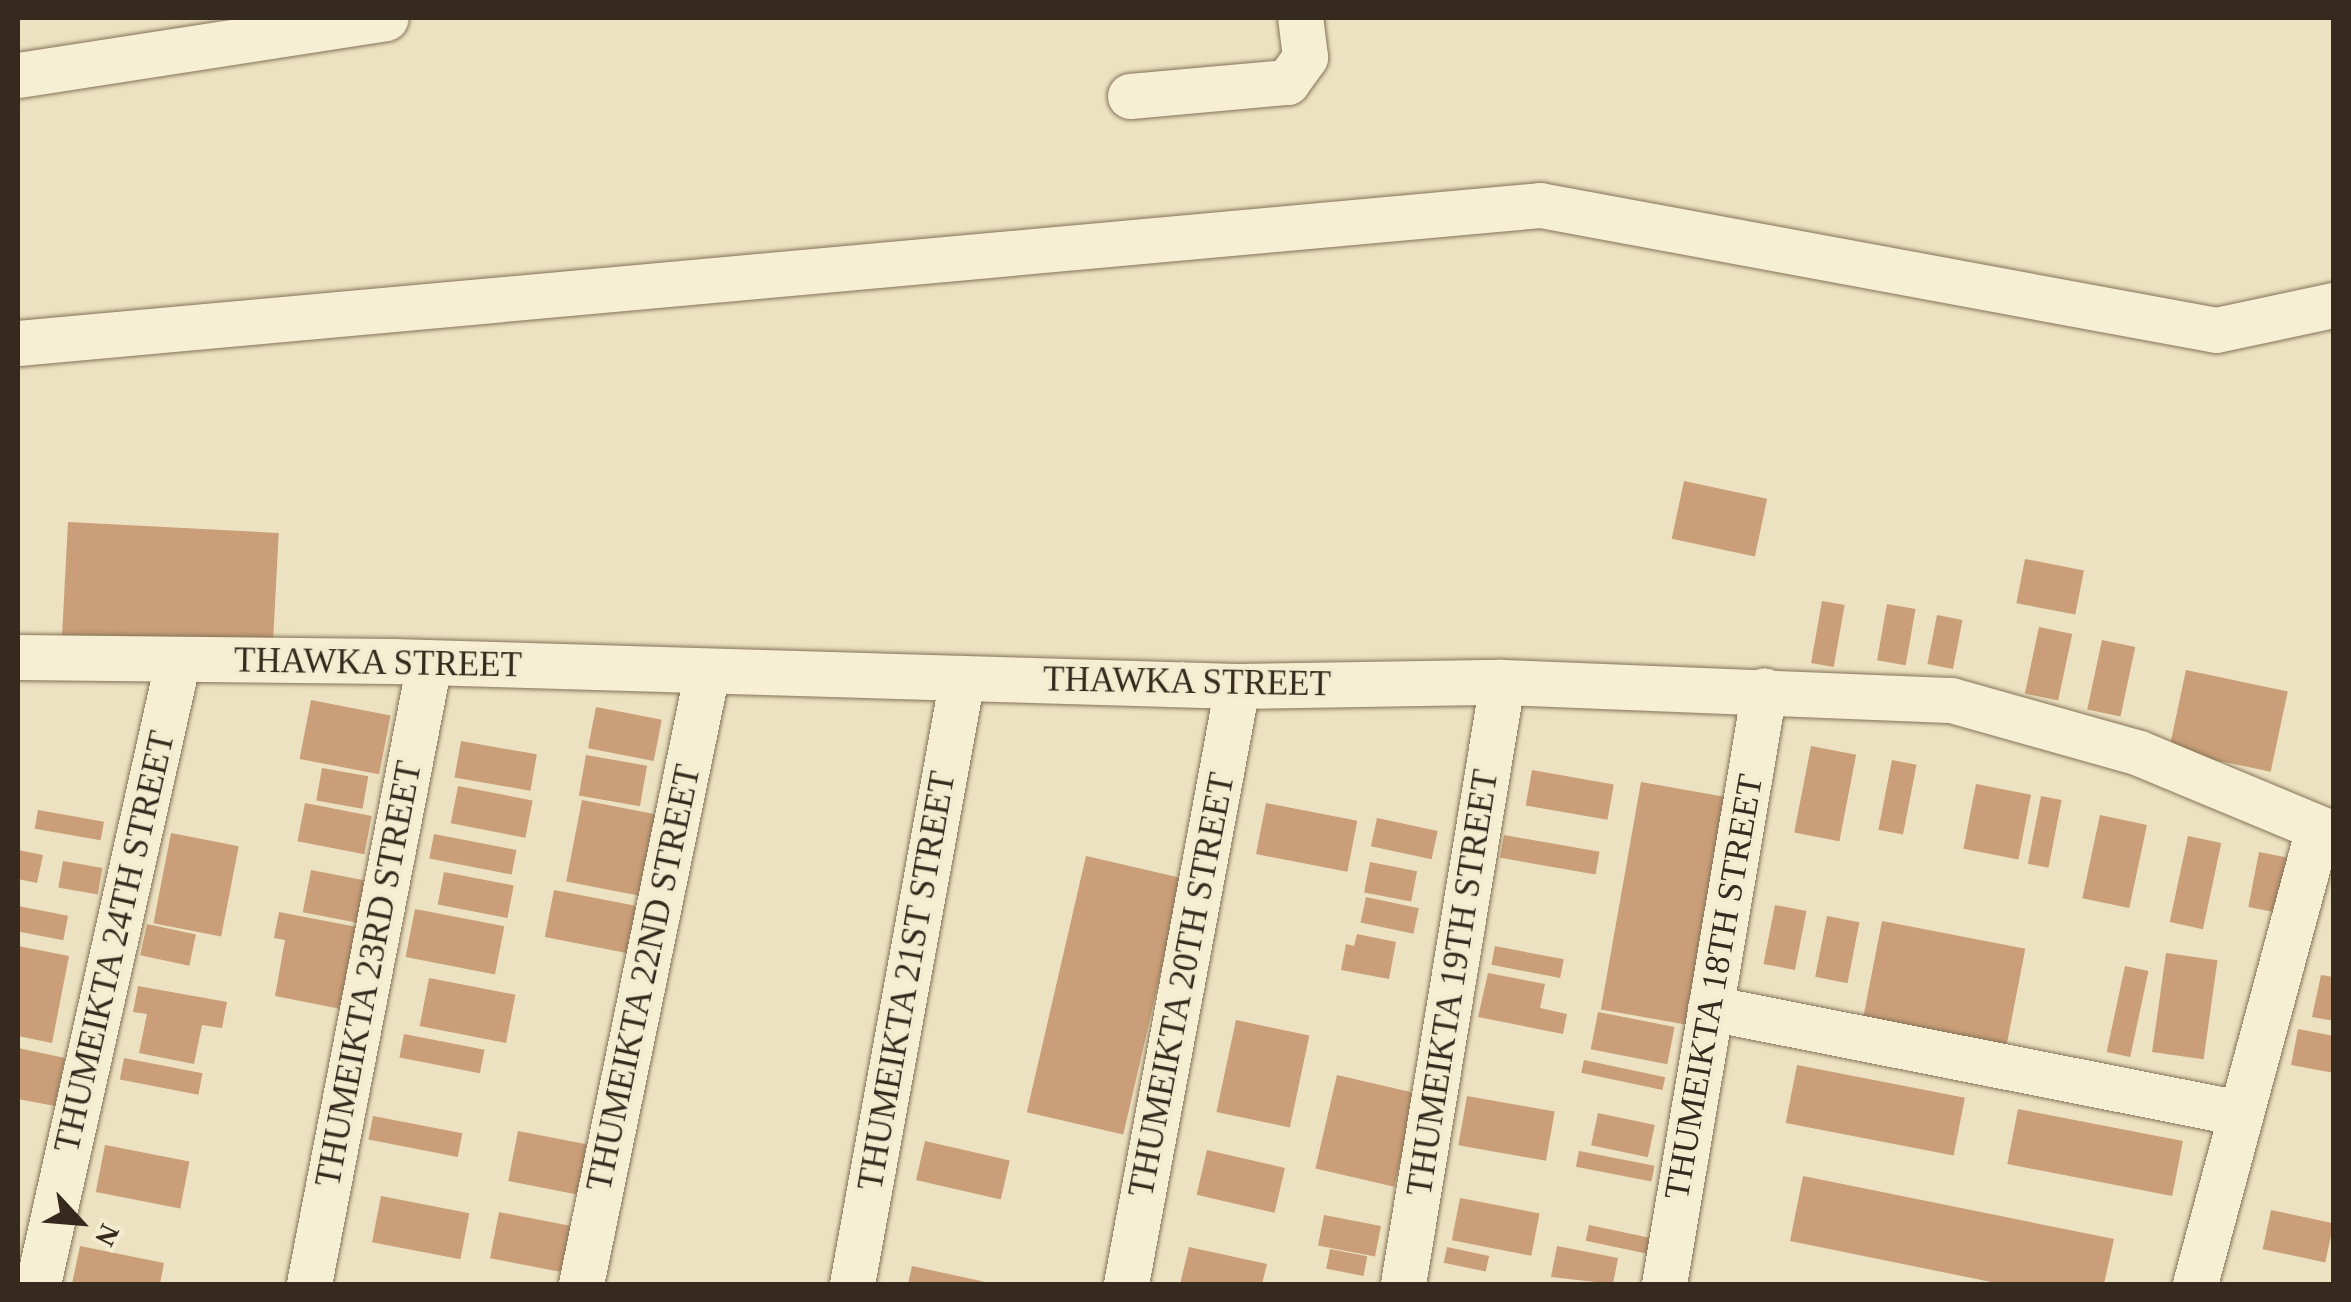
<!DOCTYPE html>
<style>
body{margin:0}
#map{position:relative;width:2351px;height:1302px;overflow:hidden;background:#ece2c1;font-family:Georgia,serif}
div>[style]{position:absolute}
.building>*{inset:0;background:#c99e78;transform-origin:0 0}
.roads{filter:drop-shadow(0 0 2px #857359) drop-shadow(0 0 2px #857359)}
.minor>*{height:45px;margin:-22.5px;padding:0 22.5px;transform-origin:22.5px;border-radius:22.5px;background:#f7efd4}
span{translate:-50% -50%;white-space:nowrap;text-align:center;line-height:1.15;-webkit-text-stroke:8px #f4ecd0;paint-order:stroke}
.street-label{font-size:35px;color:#352a1d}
.frame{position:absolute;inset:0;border:20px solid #352a1d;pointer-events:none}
.north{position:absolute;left:30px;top:1172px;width:100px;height:100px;-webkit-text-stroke:8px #f4ecd0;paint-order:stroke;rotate:116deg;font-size:28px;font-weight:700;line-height:40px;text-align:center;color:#352a1d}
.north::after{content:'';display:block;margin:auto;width:35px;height:45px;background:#352a1d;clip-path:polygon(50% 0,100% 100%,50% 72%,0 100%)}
</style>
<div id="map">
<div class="building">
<div style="left:1684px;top:481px;width:85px;height:59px;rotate:12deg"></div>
<div style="left:68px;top:522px;width:211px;height:116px;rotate:3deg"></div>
<div style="left:2025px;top:559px;width:60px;height:45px;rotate:11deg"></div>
<div style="left:1822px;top:601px;width:23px;height:63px;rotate:10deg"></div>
<div style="left:1887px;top:604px;width:29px;height:57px;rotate:10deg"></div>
<div style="left:1937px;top:615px;width:26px;height:50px;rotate:11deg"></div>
<div style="left:2039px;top:627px;width:34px;height:68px;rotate:12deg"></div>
<div style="left:2102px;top:640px;width:34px;height:71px;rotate:12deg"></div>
<div style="left:2186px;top:670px;width:104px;height:82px;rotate:12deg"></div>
<div style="left:311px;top:700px;width:81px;height:60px;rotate:11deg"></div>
<div style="left:596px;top:707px;width:67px;height:42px;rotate:11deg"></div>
<div style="left:461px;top:741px;width:77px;height:37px;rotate:10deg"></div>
<div style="left:1811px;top:746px;width:46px;height:88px;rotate:11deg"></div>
<div style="left:586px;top:755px;width:62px;height:41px;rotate:10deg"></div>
<div style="left:1892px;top:760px;width:25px;height:71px;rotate:11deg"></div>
<div style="left:322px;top:768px;width:47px;height:33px;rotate:10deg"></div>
<div style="left:1532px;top:770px;width:83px;height:36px;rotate:10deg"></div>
<div style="left:1641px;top:782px;width:86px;height:231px;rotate:10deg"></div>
<div style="left:1976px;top:784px;width:56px;height:66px;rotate:11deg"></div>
<div style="left:458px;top:786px;width:76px;height:38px;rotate:11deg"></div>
<div style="left:2041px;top:796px;width:21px;height:69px;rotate:11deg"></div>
<div style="left:582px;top:800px;width:76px;height:83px;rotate:11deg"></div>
<div style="left:305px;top:803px;width:68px;height:39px;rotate:11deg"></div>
<div style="left:1266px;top:803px;width:93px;height:52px;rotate:11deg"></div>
<div style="left:38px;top:810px;width:67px;height:19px;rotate:10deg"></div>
<div style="left:2100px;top:815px;width:48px;height:85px;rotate:12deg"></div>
<div style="left:1377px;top:818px;width:62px;height:29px;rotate:12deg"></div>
<div style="left:171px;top:833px;width:69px;height:92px;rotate:11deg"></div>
<div style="left:434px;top:834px;width:84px;height:25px;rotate:11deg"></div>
<div style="left:1504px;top:835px;width:97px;height:23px;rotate:10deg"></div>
<div style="left:2188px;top:836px;width:34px;height:88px;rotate:12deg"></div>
<div style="clip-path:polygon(18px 850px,43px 855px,37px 883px,18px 879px)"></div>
<div style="left:2259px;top:852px;width:31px;height:56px;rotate:11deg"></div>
<div style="left:1086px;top:856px;width:99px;height:263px;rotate:13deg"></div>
<div style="left:63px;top:861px;width:40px;height:27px;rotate:10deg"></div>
<div style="left:1370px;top:862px;width:48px;height:31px;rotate:11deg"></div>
<div style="left:311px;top:870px;width:74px;height:43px;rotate:11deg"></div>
<div style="left:444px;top:872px;width:71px;height:33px;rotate:11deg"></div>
<div style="left:554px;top:890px;width:87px;height:48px;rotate:11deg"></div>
<div style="left:1366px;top:897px;width:54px;height:26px;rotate:12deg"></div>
<div style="left:1775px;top:905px;width:32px;height:60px;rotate:11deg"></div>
<div style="left:18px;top:906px;width:51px;height:25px;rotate:11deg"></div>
<div style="left:415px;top:909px;width:91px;height:49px;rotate:11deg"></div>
<div style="clip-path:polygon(279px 912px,362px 928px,346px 1010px,275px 996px,285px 940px,274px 938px)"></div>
<div style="left:1827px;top:916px;width:33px;height:62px;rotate:11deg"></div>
<div style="left:1882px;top:921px;width:146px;height:98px;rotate:11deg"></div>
<div style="left:147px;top:924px;width:50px;height:32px;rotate:12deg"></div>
<div style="clip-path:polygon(1357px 934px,1396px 942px,1389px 979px,1341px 970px,1346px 944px,1354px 946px)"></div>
<div style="clip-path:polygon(18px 946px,69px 956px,52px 1043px,18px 1036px)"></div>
<div style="left:1495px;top:946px;width:70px;height:19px;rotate:11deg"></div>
<div style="left:2166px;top:953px;width:52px;height:100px;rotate:8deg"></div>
<div style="left:2125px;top:966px;width:24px;height:88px;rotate:12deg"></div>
<div style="clip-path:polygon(1488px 973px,1545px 984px,1540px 1008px,1567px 1014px,1563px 1034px,1478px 1017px)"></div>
<div style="clip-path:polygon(2321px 975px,2334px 977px,2334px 1021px,2312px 1017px)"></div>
<div style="left:429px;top:978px;width:88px;height:49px;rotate:11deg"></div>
<div style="clip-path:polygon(138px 986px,227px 1002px,222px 1028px,202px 1025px,194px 1064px,139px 1053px,147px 1014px,133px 1012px)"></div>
<div style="left:1598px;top:1012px;width:78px;height:38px;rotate:11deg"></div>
<div style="left:1236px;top:1020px;width:75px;height:94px;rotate:12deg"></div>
<div style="clip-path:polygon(2298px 1029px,2334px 1036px,2334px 1073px,2291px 1065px)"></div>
<div style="left:404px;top:1034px;width:82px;height:24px;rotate:11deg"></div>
<div style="clip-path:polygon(18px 1048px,65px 1058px,55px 1106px,18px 1099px)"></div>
<div style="left:124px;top:1058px;width:80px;height:22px;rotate:11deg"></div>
<div style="left:1584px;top:1060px;width:83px;height:13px;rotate:12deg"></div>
<div style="left:1797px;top:1065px;width:171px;height:59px;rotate:11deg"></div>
<div style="left:1337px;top:1075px;width:81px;height:96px;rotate:13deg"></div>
<div style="left:1467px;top:1096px;width:89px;height:50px;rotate:10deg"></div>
<div style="left:2018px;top:1109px;width:168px;height:56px;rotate:11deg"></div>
<div style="left:1598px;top:1113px;width:58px;height:33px;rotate:12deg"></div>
<div style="left:373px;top:1116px;width:91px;height:24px;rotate:11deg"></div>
<div style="left:518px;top:1131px;width:87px;height:51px;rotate:11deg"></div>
<div style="left:925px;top:1141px;width:87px;height:40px;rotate:13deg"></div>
<div style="left:105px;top:1145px;width:86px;height:48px;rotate:11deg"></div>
<div style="left:1207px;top:1150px;width:80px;height:46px;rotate:13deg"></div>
<div style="left:1579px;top:1151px;width:77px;height:16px;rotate:11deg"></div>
<div style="clip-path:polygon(1803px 1176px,2114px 1239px,2104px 1284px,2001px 1284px,1790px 1241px)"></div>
<div style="left:381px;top:1196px;width:90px;height:47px;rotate:11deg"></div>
<div style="left:1460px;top:1198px;width:81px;height:43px;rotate:11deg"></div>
<div style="left:2271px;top:1210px;width:64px;height:40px;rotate:12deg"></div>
<div style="left:499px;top:1212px;width:87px;height:47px;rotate:11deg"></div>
<div style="left:1324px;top:1215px;width:58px;height:31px;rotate:11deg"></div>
<div style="left:1589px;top:1225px;width:69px;height:16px;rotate:12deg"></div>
<div style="clip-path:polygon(80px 1246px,164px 1263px,160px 1284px,72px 1284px)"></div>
<div style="clip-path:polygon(1557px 1246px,1618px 1258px,1613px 1284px,1551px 1277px)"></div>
<div style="clip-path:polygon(1189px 1247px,1267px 1264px,1262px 1284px,1180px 1284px)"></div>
<div style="left:1447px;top:1247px;width:43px;height:16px;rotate:12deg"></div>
<div style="left:1330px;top:1249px;width:38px;height:20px;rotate:11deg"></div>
<div style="clip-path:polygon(912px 1266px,990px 1283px,989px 1284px,908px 1284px)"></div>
</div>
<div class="roads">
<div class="minor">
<div style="left:18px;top:75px;width:372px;rotate:-8.8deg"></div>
<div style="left:1130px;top:96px;width:158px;rotate:-5.1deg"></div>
<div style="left:1287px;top:82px;width:31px;rotate:-54deg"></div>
<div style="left:1305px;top:57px;width:39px;rotate:-97deg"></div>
<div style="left:18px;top:343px;width:1528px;rotate:-5.18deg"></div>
<div style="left:1540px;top:205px;width:687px;rotate:10.48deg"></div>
<div style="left:2216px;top:330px;width:121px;rotate:-12deg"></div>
<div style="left:18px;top:657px;width:375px;rotate:0.6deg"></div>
<div style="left:393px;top:661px;width:844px;rotate:1.7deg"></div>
<div style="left:1237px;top:686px;width:265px;rotate:-0.9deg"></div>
<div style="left:1502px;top:682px;width:449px;rotate:2.3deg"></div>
<div style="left:1951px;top:700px;width:195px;rotate:15.7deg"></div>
<div style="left:2139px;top:753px;width:211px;rotate:22.6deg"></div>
<div style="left:1710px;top:1008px;width:540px;rotate:11.21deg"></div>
<div style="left:38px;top:1284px;width:640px;rotate:-77.37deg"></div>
<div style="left:309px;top:1284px;width:632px;rotate:-79.06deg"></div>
<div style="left:581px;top:1284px;width:626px;rotate:-78.38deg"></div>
<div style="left:852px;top:1284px;width:616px;rotate:-79.71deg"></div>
<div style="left:1126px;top:1284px;width:608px;rotate:-79.48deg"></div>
<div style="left:1403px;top:1284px;width:610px;rotate:-80.66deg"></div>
<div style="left:1664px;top:1284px;width:602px;rotate:-80.44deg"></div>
<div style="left:2195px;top:1284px;width:471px;rotate:-74.9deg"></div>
</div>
</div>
<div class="street-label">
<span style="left:378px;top:663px;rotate:1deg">THAWKA STREET</span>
<span style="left:1187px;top:682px;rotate:1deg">THAWKA STREET</span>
<span style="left:115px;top:942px;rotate:-77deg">THUMEIKTA 24TH STREET</span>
<span style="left:369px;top:974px;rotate:-79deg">THUMEIKTA 23RD STREET</span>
<span style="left:644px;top:978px;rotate:-78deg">THUMEIKTA 22ND STREET</span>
<span style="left:907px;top:981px;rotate:-80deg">THUMEIKTA 21ST STREET</span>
<span style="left:1453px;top:983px;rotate:-81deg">THUMEIKTA 19TH STREET</span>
<span style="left:1182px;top:985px;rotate:-79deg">THUMEIKTA 20TH STREET</span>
<span style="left:1714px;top:987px;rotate:-80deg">THUMEIKTA 18TH STREET</span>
</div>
<div class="frame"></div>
<div class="north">N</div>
</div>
